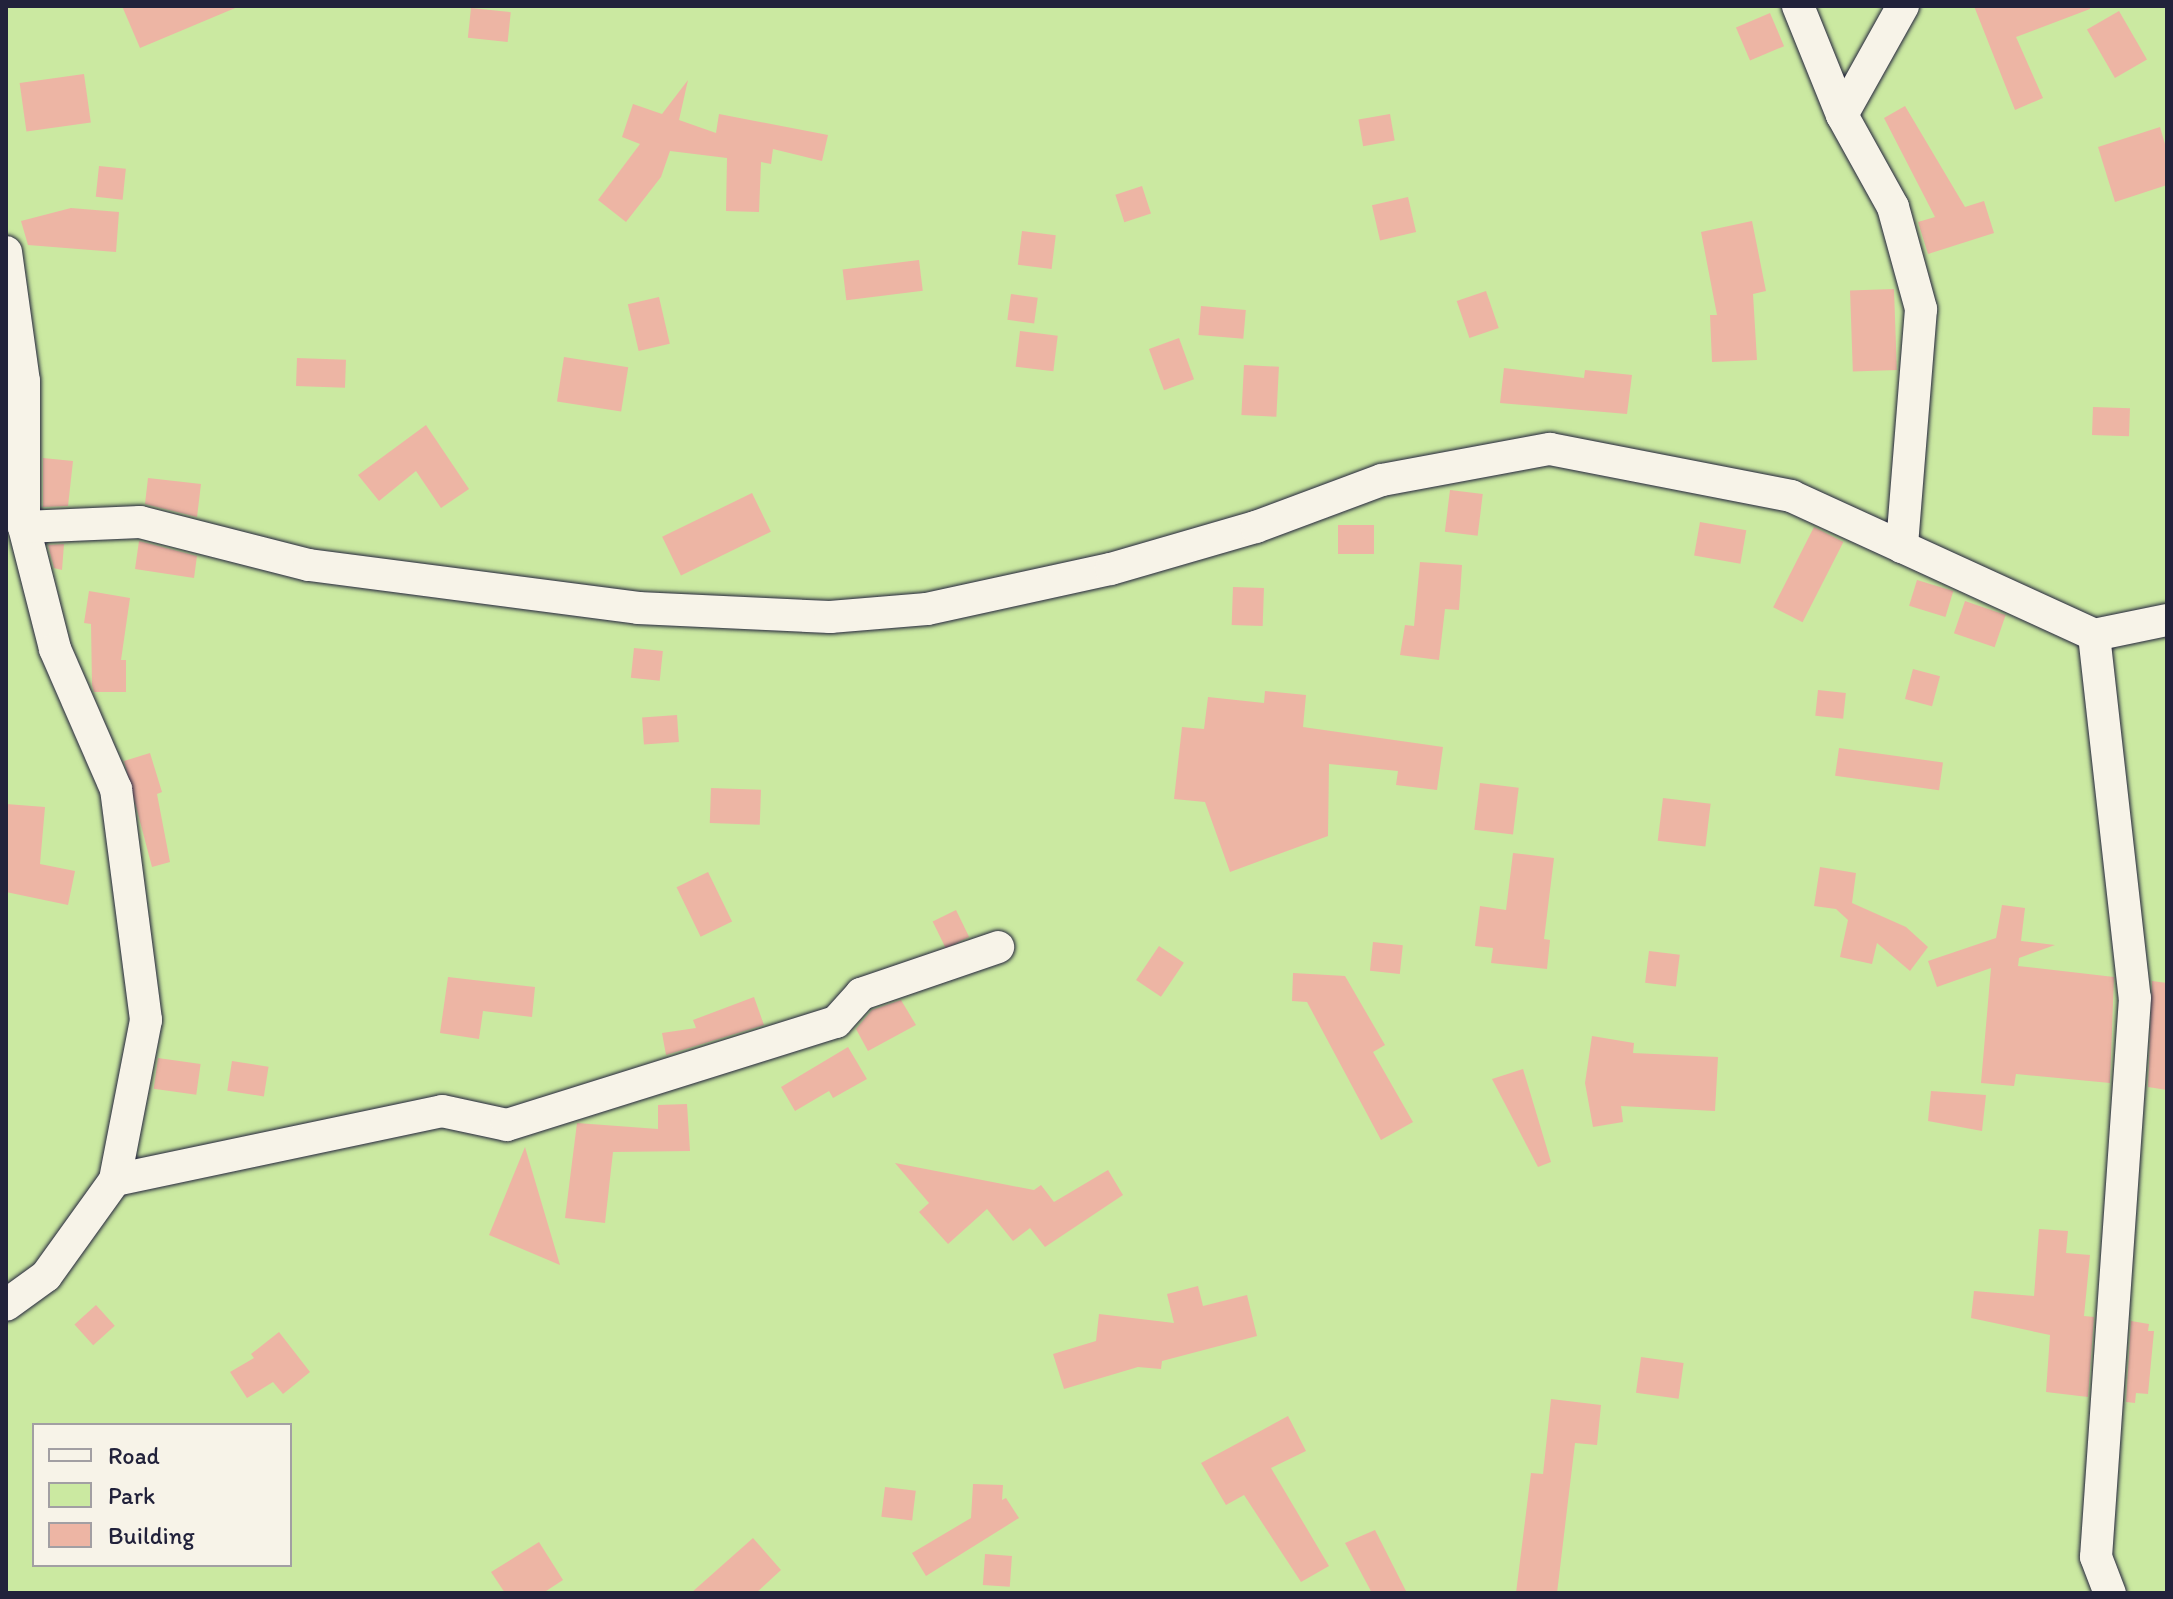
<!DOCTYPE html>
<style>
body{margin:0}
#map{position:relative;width:2173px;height:1599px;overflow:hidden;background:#f5e7da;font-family:Itim,sans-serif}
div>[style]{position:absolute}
.green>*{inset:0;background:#cbe9a1}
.building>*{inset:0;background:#edb5a4;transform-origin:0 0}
.roads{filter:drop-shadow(0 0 2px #22223b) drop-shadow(0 0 2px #22223b)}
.minor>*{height:32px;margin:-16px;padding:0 16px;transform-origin:16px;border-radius:16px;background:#f7f3e8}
span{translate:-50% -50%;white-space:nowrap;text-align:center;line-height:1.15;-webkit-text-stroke:8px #f7f3e8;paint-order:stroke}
.frame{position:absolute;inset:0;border:8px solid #22223b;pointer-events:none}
.legend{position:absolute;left:32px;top:1423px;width:260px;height:144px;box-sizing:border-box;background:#f7f3e8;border:2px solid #a29fa3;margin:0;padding:10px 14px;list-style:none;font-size:24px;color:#22223b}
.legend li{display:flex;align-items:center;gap:16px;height:40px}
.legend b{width:40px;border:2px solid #a29fa3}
</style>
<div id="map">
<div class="green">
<div style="clip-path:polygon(evenodd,6px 6px,2167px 6px,2167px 1593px,6px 1593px,6px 6px,34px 1425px,290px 1425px,290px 1565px,34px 1565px,34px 1425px)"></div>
</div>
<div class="building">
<div style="clip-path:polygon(122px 6px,240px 6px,140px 48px)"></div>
<div style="clip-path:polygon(1974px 6px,2090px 6px,2090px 9px,2016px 37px,2043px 98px,2015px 110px)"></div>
<div style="left:471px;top:8px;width:40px;height:30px;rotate:6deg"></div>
<div style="left:2119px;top:11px;width:56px;height:37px;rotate:60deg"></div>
<div style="left:1770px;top:13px;width:36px;height:37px;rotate:67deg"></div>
<div style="left:84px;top:74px;width:49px;height:65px;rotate:82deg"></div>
<div style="clip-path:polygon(688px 80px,679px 120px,716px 133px,719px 114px,828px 135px,822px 161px,773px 149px,771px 164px,761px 162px,759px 212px,726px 211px,727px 158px,670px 151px,661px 177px,626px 222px,598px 200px,640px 144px,622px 137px,633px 104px,662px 114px)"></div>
<div style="clip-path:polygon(1905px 106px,1965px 207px,1984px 201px,1994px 233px,1928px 254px,1918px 222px,1935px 217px,1884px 118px)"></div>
<div style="left:1390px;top:114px;width:27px;height:32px;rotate:80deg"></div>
<div style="clip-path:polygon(2160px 127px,2167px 151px,2167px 185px,2115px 202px,2098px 147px)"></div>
<div style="left:99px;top:166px;width:27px;height:31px;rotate:6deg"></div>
<div style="left:1142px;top:186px;width:29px;height:28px;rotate:72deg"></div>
<div style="left:1408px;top:197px;width:36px;height:37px;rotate:77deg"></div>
<div style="clip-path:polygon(71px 208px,119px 212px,116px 252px,28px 245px,21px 221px)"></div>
<div style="clip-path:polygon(1752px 221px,1766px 291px,1753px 294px,1757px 360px,1712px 362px,1710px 315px,1717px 315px,1701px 232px)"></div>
<div style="left:1022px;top:231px;width:34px;height:34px;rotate:7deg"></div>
<div style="left:919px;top:260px;width:31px;height:77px;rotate:83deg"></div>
<div style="left:1894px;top:289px;width:81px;height:44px;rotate:88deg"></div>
<div style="left:1486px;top:291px;width:39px;height:31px;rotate:71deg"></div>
<div style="left:1011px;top:294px;width:27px;height:26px;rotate:8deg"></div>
<div style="left:659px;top:297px;width:48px;height:32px;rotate:77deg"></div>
<div style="left:1201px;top:306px;width:45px;height:29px;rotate:5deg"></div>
<div style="left:1020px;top:331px;width:38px;height:36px;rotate:7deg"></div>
<div style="left:1179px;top:338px;width:44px;height:32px;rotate:70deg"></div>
<div style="left:564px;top:357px;width:65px;height:45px;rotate:9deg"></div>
<div style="left:297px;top:358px;width:49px;height:28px;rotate:2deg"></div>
<div style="left:1244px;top:365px;width:35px;height:50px;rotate:3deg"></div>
<div style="clip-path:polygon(1504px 368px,1584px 378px,1585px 370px,1632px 375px,1627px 414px,1500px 403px)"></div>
<div style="left:2093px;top:407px;width:37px;height:28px;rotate:2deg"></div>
<div style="clip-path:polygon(426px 425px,469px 489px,441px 508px,416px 471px,379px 501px,358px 475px)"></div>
<div style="clip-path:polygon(43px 458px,73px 461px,68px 506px,43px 507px)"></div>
<div style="clip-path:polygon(148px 478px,201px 484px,197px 517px,145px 504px)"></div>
<div style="left:1450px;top:490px;width:33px;height:42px;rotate:7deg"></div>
<div style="left:752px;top:493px;width:43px;height:100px;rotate:64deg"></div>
<div style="left:1700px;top:522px;width:47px;height:34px;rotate:10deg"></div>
<div style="left:1338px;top:525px;width:36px;height:29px"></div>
<div style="left:1814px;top:527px;width:33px;height:90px;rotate:27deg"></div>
<div style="clip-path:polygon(139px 541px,197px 556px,194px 578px,135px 569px)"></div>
<div style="clip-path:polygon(64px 544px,62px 570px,54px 568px,48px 545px)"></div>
<div style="clip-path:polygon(1420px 562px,1462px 565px,1459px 610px,1445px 609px,1439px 660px,1400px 655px,1405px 625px,1414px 626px)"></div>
<div style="left:1917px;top:580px;width:38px;height:27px;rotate:17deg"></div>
<div style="left:1233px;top:587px;width:31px;height:38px;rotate:2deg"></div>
<div style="clip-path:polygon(89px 591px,130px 598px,121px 660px,126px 660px,126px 692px,94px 692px,92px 685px,91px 624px,84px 623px)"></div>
<div style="left:1965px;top:601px;width:43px;height:34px;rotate:19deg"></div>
<div style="left:634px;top:648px;width:29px;height:30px;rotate:6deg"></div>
<div style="left:1913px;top:669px;width:28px;height:31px;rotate:15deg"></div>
<div style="left:1818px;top:690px;width:28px;height:26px;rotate:6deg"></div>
<div style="clip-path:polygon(1265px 691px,1306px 695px,1303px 727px,1443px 747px,1437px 790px,1396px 785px,1398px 771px,1329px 764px,1328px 836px,1230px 872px,1205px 802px,1174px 799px,1182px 727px,1204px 729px,1208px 697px,1264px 703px)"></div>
<div style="left:677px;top:715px;width:27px;height:35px;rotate:86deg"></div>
<div style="left:1839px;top:748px;width:105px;height:28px;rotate:8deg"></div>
<div style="clip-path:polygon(150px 753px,162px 792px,157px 794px,170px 862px,152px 867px,124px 761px)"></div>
<div style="left:1480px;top:783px;width:39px;height:47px;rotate:7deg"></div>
<div style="left:711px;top:788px;width:50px;height:35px;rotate:2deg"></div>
<div style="left:1663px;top:798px;width:48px;height:43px;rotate:7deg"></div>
<div style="clip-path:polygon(6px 804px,45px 807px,40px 864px,75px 871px,68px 905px,6px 892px)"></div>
<div style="clip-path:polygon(1513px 853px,1554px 858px,1544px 939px,1550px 940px,1547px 969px,1491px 963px,1493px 948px,1475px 946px,1480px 906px,1506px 910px)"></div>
<div style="clip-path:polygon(1820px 867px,1856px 873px,1852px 903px,1906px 927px,1928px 947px,1910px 971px,1877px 943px,1872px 964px,1840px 957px,1848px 920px,1836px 909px,1814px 906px)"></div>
<div style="left:708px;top:872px;width:55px;height:35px;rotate:64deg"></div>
<div style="clip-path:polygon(2002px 905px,2025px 908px,2021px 941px,2055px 945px,2019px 958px,2018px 966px,2114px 977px,2110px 1083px,2016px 1074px,2014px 1086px,1981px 1083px,1991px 968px,1937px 987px,1928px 961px,1996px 938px)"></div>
<div style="left:956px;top:910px;width:30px;height:26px;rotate:64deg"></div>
<div style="left:1373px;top:942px;width:30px;height:29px;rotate:6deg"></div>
<div style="left:1159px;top:946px;width:30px;height:41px;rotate:34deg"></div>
<div style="left:1649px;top:951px;width:31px;height:32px;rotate:7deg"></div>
<div style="clip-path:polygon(1293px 973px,1345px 976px,1385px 1045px,1373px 1052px,1413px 1122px,1381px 1140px,1307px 1002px,1292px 1001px)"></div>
<div style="clip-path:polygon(448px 977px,535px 987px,532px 1017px,483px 1011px,479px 1039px,440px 1033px)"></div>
<div style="clip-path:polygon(2152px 981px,2167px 983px,2167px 1090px,2148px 1087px)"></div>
<div style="clip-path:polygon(754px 997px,764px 1025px,666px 1055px,662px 1033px,696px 1028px,693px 1020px)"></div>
<div style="clip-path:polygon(901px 1000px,916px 1025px,868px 1051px,856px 1029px,872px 1010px)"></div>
<div style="clip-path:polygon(1592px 1036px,1634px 1043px,1633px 1053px,1718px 1057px,1715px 1111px,1621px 1106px,1623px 1122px,1593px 1127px,1585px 1083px)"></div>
<div style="clip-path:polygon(848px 1047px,867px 1079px,833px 1098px,829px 1091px,795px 1111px,781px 1087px)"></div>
<div style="left:158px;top:1058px;width:43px;height:31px;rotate:8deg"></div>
<div style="left:232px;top:1061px;width:37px;height:30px;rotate:9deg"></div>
<div style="clip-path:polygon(1523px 1069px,1551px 1162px,1538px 1167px,1492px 1079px)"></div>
<div style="clip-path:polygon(1931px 1091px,1986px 1095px,1982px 1131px,1928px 1121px)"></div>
<div style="clip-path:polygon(687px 1104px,690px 1151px,613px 1152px,605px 1223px,565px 1218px,577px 1123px,658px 1129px,658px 1105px)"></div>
<div style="clip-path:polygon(525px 1147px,560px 1265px,489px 1235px)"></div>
<div style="clip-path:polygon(895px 1163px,1034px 1190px,1041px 1185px,1054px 1202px,1108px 1170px,1123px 1195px,1045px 1247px,1030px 1228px,1013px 1241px,987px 1209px,948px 1244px,919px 1212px,929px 1203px)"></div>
<div style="clip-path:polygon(2039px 1229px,2068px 1231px,2066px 1253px,2090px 1255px,2084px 1316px,2094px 1317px,2088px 1397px,2046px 1392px,2050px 1335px,1971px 1318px,1974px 1291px,2034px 1296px)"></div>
<div style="clip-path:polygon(1198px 1286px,1203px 1306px,1247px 1295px,1257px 1336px,1162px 1361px,1161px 1369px,1138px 1367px,1064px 1389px,1053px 1354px,1096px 1341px,1099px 1314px,1174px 1323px,1167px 1294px)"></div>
<div style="left:96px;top:1305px;width:28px;height:29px;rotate:48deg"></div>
<div style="clip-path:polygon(2131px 1321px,2149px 1324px,2148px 1331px,2154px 1331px,2148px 1394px,2136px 1393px,2135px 1403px,2126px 1402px)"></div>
<div style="clip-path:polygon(279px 1332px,310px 1372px,283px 1394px,273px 1382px,247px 1398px,230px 1372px,254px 1358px,251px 1354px)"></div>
<div style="left:1641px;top:1357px;width:43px;height:36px;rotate:8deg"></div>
<div style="clip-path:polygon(1551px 1399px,1601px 1405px,1597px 1445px,1575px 1443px,1557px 1593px,1516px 1593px,1531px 1473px,1543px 1474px)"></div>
<div style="clip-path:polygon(1288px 1416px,1306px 1451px,1271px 1468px,1329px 1566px,1301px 1582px,1244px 1495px,1226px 1505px,1201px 1463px)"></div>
<div style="clip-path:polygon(973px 1484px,1003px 1485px,1002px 1500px,1006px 1498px,1019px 1518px,926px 1576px,912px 1553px,971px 1518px)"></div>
<div style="left:885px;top:1487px;width:31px;height:30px;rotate:7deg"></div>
<div style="clip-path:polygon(1375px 1530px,1407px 1593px,1372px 1593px,1345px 1543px)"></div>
<div style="clip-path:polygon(753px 1538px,781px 1570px,756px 1593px,691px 1593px)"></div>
<div style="clip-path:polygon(539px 1542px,563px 1580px,543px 1593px,505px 1593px,491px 1572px)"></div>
<div style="left:985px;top:1554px;width:27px;height:31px;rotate:4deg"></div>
</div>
<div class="roads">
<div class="minor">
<div style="left:1798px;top:6px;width:118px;rotate:68deg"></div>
<div style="left:1842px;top:115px;width:105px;rotate:61deg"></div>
<div style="left:1893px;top:207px;width:106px;rotate:74.6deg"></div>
<div style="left:1921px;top:309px;width:239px;rotate:94.6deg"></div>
<div style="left:1842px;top:115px;width:125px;rotate:-60.8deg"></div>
<div style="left:6px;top:252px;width:130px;rotate:82.1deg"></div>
<div style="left:24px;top:381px;width:146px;rotate:90deg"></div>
<div style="left:24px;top:527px;width:126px;rotate:75.7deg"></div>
<div style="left:55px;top:649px;width:153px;rotate:66.5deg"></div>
<div style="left:116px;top:789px;width:233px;rotate:82.6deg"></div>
<div style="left:146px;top:1020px;width:163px;rotate:101deg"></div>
<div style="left:115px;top:1180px;width:118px;rotate:125.7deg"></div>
<div style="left:46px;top:1276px;width:49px;rotate:144.1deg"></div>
<div style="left:24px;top:527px;width:116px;rotate:-2.5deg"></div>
<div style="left:140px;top:522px;width:174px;rotate:14.3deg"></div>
<div style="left:309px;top:565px;width:332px;rotate:7.4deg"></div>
<div style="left:638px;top:608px;width:192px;rotate:2.7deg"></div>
<div style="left:830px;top:617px;width:97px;rotate:-4.7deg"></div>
<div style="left:927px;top:609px;width:188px;rotate:-12.3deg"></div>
<div style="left:1111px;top:569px;width:151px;rotate:-16.2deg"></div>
<div style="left:1256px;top:527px;width:134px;rotate:-20.5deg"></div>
<div style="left:1382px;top:480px;width:171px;rotate:-10.5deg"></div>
<div style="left:1550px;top:449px;width:246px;rotate:11deg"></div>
<div style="left:1791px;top:496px;width:333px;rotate:24.6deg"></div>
<div style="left:2094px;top:635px;width:75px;rotate:-11.6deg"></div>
<div style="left:2094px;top:635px;width:365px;rotate:83.6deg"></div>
<div style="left:2135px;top:998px;width:560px;rotate:93.99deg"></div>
<div style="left:2096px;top:1557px;width:39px;rotate:69deg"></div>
<div style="left:115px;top:1180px;width:334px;rotate:-11.9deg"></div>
<div style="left:442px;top:1111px;width:66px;rotate:12.2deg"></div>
<div style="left:507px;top:1125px;width:345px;rotate:-17.4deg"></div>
<div style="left:836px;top:1022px;width:38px;rotate:-48deg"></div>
<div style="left:861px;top:994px;width:145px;rotate:-18.9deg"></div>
</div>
</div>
<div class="frame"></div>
<ul class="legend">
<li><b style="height:10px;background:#f7f3e8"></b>Road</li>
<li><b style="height:22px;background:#cbe9a1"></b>Park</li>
<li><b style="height:22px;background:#edb5a4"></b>Building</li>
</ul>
</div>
